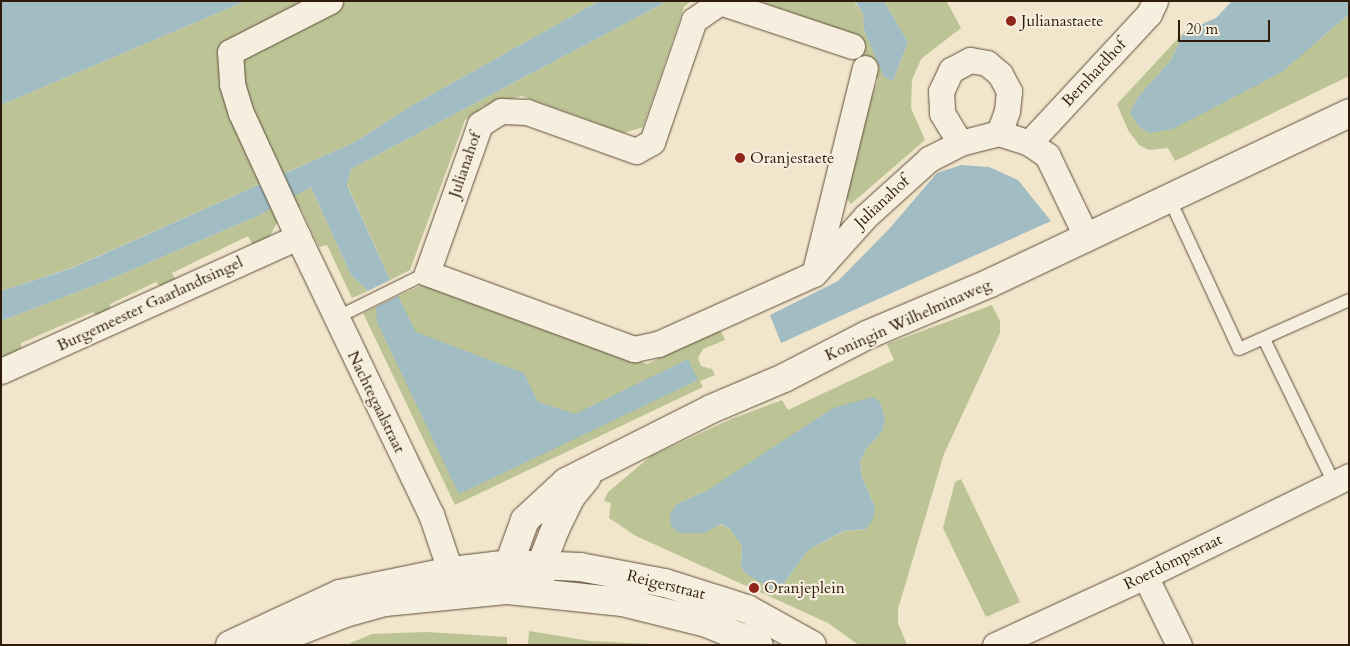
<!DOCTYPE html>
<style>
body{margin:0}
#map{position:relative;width:1350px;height:646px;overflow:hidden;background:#f1e5cc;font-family:Cardo,serif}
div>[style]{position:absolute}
.green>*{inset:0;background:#bcc496}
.water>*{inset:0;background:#a1bcc3}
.roads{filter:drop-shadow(0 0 1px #604e3a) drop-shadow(0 0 1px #604e3a)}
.service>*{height:12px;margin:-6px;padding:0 6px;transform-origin:6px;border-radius:6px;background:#f6eede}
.minor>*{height:25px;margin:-12.5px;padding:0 12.5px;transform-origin:12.5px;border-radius:12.5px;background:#f6eede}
.secondary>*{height:28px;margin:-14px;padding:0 14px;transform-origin:14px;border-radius:14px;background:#f6eede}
.dots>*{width:14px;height:14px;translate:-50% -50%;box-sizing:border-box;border:2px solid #f6eede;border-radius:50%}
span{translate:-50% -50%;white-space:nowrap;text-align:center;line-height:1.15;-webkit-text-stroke:4.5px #f6eede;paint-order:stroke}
.poi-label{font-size:16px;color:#2f1b0a}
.left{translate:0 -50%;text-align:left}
.street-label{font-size:16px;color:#2f1b0a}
.frame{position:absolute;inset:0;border:2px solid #2f1b0a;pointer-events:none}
.scale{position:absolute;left:1178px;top:20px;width:92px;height:22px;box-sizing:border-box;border:2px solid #2f1b0a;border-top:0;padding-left:6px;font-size:15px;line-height:18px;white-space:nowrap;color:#2f1b0a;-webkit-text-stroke:4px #f6eede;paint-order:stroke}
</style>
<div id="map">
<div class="green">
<div style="clip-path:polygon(246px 1px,599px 1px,411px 106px,355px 142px,71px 268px,1px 291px,1px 105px)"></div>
<div style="clip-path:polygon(668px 1px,691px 1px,684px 7px,643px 127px,624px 133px,522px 96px,484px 106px,465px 120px,410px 270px,390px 280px,347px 184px,351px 169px)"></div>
<div style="clip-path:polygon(759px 1px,854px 1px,863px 14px,864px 31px,893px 81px,908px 42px,884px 1px,947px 2px,961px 28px,921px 59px,912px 80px,911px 108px,925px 140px,851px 204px,839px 189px,878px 80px,854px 35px)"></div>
<div style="clip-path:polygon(1349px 14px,1349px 76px,1175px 161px,1168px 148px,1149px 150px,1139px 145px,1128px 130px,1117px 104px,1184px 32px,1171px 60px,1138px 97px,1173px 129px,1324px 36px)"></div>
<div style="clip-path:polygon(311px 187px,351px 275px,368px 291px,352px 298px,327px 245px,319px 247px,300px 207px,294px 210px,289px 197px)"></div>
<div style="clip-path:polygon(274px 206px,280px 217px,270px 236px,253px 245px,248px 236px,172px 273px,177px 283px,164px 290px,156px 282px,110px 304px,111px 315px,100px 319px,93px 312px,21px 343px,22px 354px,1px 362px,1px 321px,106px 281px,258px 216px)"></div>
<div style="clip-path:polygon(424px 284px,647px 364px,720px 329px,725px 340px,703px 349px,698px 358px,701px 366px,712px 369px,715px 375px,700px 381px,703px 387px,455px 505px,363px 313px)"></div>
<div style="clip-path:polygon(evenodd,992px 305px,1000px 321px,1000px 333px,944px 454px,898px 609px,898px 623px,907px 645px,859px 645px,828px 623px,636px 536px,609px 518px,611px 503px,604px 501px,608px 492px,651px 456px,731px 419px,782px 400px,788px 410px,894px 360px,887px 344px,992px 305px,882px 431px,866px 449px,860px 462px,862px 477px,875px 507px,866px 529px,845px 531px,808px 550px,783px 585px,741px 566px,742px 546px,730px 529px,677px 504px,708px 490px,882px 431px)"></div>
<div style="clip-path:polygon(961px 479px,1020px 602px,986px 617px,943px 528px,955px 482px)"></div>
<div style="clip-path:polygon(529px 631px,590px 641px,672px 645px,528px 645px)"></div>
<div style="clip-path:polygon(426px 632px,507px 637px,507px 645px,346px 645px,372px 634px)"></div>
</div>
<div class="water">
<div style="clip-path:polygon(1px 1px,246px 1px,1px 105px)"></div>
<div style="clip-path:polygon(599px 1px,668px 1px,351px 169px,347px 185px,390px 280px,368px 291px,351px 275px,311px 187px,258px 216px,106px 281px,1px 321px,1px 291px,72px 268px,355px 142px,411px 106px)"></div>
<div style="clip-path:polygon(855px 1px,884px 1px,908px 42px,893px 81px,884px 77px,864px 30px,863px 14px)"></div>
<div style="clip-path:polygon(1232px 1px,1349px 1px,1349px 14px,1282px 72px,1173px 129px,1150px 133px,1139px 127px,1130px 113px,1138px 97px,1171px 60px,1184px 32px,1216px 18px)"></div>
<div style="clip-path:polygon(961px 165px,989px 167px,1018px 180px,1051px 221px,781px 343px,770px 315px,838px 281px,890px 228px,937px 173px)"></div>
<div style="clip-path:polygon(398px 296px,416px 332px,524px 373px,538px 402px,575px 414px,688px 359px,698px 380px,459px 494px,377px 322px,376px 307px)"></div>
<div style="clip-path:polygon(873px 397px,880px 402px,885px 419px,882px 431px,866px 449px,860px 462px,862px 477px,875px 507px,873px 519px,866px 529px,844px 531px,808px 550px,783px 585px,771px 589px,744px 572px,741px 566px,742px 546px,730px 529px,721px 524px,705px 533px,679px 533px,671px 526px,670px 515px,677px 504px,708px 490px,833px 408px)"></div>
</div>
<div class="roads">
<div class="service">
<div style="left:1169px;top:198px;width:166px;rotate:65.1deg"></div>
<div style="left:1239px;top:349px;width:120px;rotate:-24deg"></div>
<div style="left:336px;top:318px;width:102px;rotate:-26.3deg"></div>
<div style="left:1264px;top:339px;width:160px;rotate:64.1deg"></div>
</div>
<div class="minor">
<div style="left:330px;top:1px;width:112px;rotate:153deg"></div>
<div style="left:230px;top:52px;width:32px;rotate:86deg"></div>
<div style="left:232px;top:84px;width:30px;rotate:73deg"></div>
<div style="left:241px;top:113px;width:136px;rotate:65.3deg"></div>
<div style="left:298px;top:237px;width:307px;rotate:64.4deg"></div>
<div style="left:431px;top:514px;width:81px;rotate:71.3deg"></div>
<div style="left:852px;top:46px;width:139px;rotate:-161.6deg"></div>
<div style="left:720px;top:2px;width:32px;rotate:145deg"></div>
<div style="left:694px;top:20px;width:129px;rotate:109deg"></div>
<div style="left:652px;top:142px;width:18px;rotate:151deg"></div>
<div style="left:636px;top:151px;width:116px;rotate:-160.3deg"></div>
<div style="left:527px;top:112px;width:26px;rotate:-178deg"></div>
<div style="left:501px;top:111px;width:25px;rotate:148deg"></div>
<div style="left:480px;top:124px;width:158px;rotate:109.6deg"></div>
<div style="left:427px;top:273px;width:221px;rotate:20.2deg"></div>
<div style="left:634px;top:349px;width:25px;rotate:-12deg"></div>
<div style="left:658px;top:344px;width:171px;rotate:-24.2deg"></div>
<div style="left:814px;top:274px;width:78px;rotate:-48.1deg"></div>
<div style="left:866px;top:216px;width:85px;rotate:-42.1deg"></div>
<div style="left:929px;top:159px;width:35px;rotate:-27deg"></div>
<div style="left:999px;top:133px;width:23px;rotate:-70deg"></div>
<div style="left:1007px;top:111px;width:20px;rotate:-84deg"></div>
<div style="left:1009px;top:91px;width:19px;rotate:-118deg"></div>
<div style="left:1000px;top:74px;width:17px;rotate:-140deg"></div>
<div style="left:987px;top:63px;width:17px;rotate:-170deg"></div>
<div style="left:970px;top:60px;width:21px;rotate:152deg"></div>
<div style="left:951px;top:70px;width:23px;rotate:115deg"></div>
<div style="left:941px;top:91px;width:22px;rotate:87deg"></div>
<div style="left:942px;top:113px;width:35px;rotate:59deg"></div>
<div style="left:960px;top:143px;width:40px;rotate:-14.4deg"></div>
<div style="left:999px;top:133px;width:32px;rotate:18deg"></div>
<div style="left:1029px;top:143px;width:22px;rotate:34deg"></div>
<div style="left:1047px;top:155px;width:92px;rotate:64.3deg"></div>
<div style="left:1029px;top:143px;width:176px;rotate:-47.1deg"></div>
<div style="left:1149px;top:14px;width:14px;rotate:-65deg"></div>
<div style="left:815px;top:271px;width:209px;rotate:-76.2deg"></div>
<div style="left:1px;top:371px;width:326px;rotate:-24.3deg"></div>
<div style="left:1145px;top:576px;width:77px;rotate:63.8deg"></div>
<div style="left:995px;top:645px;width:165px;rotate:-24.7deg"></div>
<div style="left:1145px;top:576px;width:227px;rotate:-26.1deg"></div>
</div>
<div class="secondary">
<div style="left:540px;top:583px;width:18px;rotate:-87deg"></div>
<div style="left:541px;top:565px;width:41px;rotate:-68.5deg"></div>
<div style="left:556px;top:527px;width:32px;rotate:-64deg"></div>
<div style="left:570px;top:498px;width:26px;rotate:-51deg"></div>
<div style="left:508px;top:590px;width:26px;rotate:-88deg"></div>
<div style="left:509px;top:564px;width:47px;rotate:-70deg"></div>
<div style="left:525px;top:520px;width:56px;rotate:-42.8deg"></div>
<div style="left:566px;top:482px;width:162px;rotate:-26.7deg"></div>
<div style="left:711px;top:409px;width:79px;rotate:-23deg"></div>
<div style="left:784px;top:378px;width:93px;rotate:-27.4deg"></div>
<div style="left:867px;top:335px;width:134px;rotate:-22.9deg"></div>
<div style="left:990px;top:283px;width:397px;rotate:-25.3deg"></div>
<div style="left:266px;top:644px;width:85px;rotate:-21.4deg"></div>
<div style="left:345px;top:613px;width:41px;rotate:-15.4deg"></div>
<div style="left:385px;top:602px;width:124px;rotate:-5.6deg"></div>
<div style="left:508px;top:590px;width:115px;rotate:6deg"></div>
<div style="left:622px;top:602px;width:88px;rotate:13.9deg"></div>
<div style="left:707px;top:623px;width:56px;rotate:22.9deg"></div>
<div style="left:230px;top:645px;width:121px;rotate:-24.9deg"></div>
<div style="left:340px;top:594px;width:114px;rotate:-11.6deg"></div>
<div style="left:452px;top:571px;width:57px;rotate:-7deg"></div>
<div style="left:509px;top:564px;width:71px;rotate:2.4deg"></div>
<div style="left:580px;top:567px;width:86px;rotate:10.7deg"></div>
<div style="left:665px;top:583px;width:86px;rotate:17.6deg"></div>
<div style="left:747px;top:609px;width:74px;rotate:29deg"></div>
</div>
</div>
<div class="dots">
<div style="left:1011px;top:21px;background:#8f2418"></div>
<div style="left:740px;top:158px;background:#8f2418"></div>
<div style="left:754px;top:588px;background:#8f2418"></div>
</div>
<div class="poi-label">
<span class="left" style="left:1021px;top:21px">Julianastaete</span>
<span class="left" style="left:750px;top:158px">Oranjestaete</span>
<span class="left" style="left:764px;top:588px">Oranjeplein</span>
</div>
<div class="street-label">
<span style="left:1094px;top:73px;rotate:-47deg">Bernhardhof</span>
<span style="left:465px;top:165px;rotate:-71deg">Julianahof</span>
<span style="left:882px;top:202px;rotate:-43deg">Julianahof</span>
<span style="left:150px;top:304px;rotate:-25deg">Burgemeester Gaarlandtsingel</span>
<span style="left:908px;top:320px;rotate:-24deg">Koningin Wilhelminaweg</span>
<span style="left:376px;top:402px;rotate:64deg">Nachtegaalstraat</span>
<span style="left:1173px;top:562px;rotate:-26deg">Roerdompstraat</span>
<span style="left:666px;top:585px;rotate:14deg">Reigerstraat</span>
</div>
<div class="frame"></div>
<div class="scale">20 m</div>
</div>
